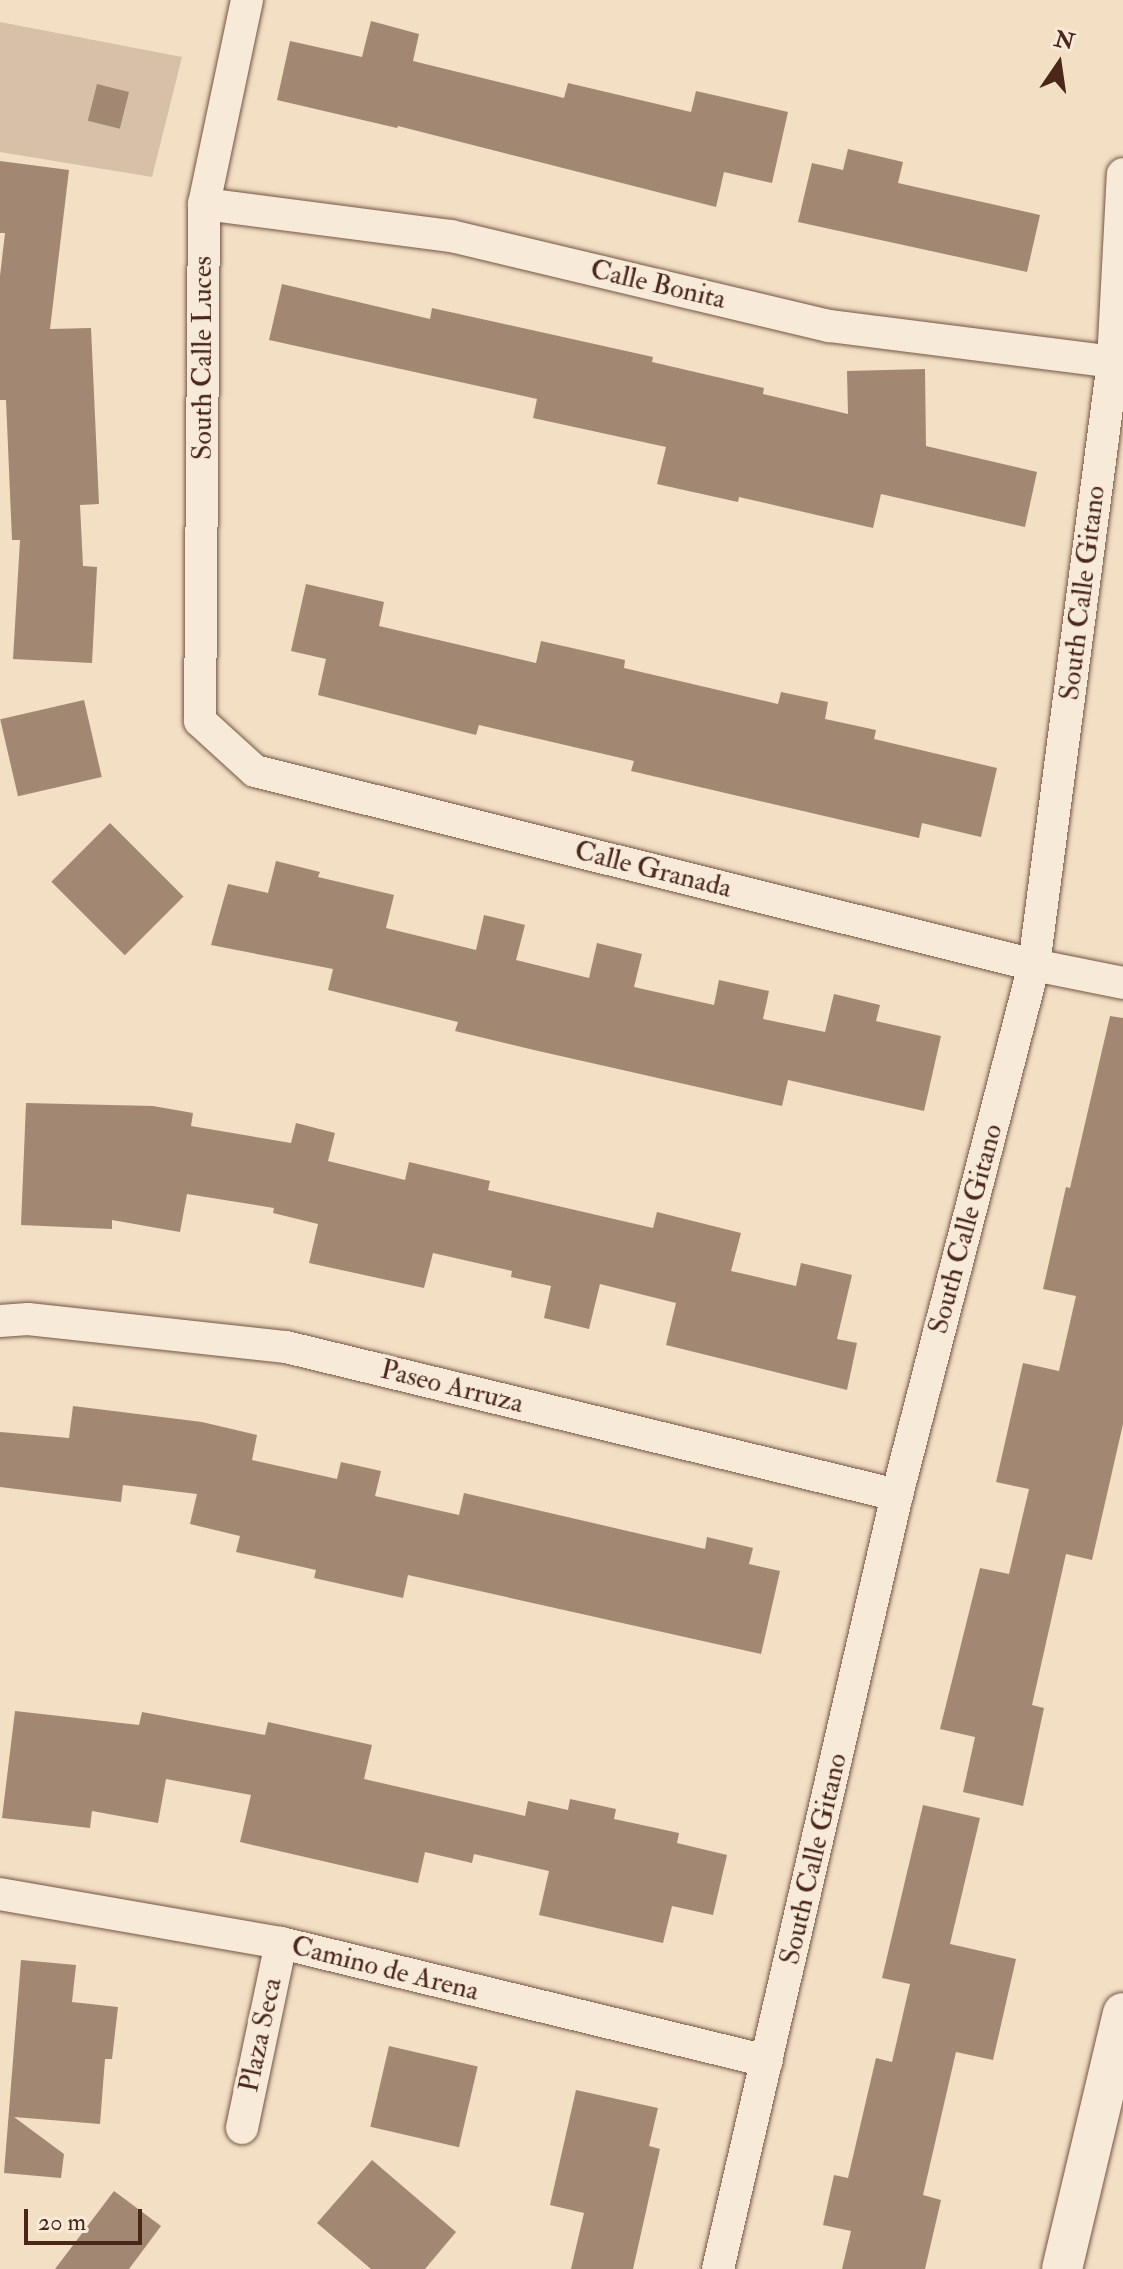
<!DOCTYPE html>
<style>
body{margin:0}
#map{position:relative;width:1123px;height:2269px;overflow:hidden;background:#f2dfc4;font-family:"IM FELL Double Pica",serif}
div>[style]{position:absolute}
.green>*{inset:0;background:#d6c0a7}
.building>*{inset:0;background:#a28772;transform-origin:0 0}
.roads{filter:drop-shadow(0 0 2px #755544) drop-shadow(0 0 2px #755544)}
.minor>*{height:32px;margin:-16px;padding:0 16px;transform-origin:16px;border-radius:16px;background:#f7ead9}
.tertiary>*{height:40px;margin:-20px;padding:0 20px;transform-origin:20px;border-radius:20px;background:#f7ead9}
span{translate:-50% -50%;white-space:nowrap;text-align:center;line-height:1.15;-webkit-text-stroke:7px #f7ead9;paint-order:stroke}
.street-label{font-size:28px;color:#4b271a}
.north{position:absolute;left:1019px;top:24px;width:80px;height:80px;-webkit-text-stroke:6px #f7ead9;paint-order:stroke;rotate:13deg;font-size:22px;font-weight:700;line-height:32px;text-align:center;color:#4b271a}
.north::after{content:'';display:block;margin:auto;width:28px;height:36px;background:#4b271a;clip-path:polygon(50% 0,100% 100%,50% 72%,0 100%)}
.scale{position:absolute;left:24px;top:2209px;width:118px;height:36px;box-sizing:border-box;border:4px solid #4b271a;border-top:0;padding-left:10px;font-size:24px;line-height:28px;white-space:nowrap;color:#4b271a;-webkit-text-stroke:6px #f7ead9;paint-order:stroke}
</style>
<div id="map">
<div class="green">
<div style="clip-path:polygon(0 22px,182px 57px,152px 177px,0 152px)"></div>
</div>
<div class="building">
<div style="clip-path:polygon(371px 21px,419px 34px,413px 61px,564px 98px,568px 83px,691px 112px,696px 91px,788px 112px,772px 183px,724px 172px,716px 207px,398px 126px,397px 128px,277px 100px,290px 41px,362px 57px)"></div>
<div style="left:97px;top:84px;width:33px;height:38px;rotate:14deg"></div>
<div style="clip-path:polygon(848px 149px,903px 162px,898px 183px,1040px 215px,1027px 272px,798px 222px,812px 163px,843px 170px)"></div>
<div style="clip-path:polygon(0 161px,69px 170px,50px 329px,91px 328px,99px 504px,80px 505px,83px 566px,97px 567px,92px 663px,13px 659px,20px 540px,12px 540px,6px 400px,0 400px,0 276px,5px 233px,0 233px)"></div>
<div style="clip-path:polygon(282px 284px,430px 319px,432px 308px,653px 357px,652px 362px,764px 388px,763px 394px,848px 414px,847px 371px,925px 369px,926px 446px,1037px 472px,1025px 527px,881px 494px,873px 528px,739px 497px,738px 502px,657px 484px,666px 447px,533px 418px,537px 399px,269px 340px)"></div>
<div style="clip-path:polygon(306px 584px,384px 602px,379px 626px,536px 663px,541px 641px,625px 660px,624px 668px,778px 704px,781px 692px,828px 702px,825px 719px,876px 730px,874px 739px,997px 768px,981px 837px,922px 823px,919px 838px,631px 771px,634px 761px,479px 725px,476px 735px,318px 695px,326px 659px,291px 651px)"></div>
<div style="left:84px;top:700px;width:79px;height:86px;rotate:77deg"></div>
<div style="left:110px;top:823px;width:104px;height:83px;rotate:45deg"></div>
<div style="clip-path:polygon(276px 861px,320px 872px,318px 877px,394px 895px,386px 928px,476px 950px,484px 915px,525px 925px,516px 960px,589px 978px,597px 943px,642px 954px,634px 987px,714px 1005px,719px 980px,769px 991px,763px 1019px,825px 1032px,834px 994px,880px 1005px,876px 1021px,941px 1036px,924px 1111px,788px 1080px,782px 1106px,534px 1050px,455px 1031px,458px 1022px,328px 990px,333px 969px,211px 945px,228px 884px,268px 893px)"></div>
<div style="clip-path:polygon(1110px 1016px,1123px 1018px,1123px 1424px,1092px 1560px,1066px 1554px,1032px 1705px,1044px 1708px,1023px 1806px,963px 1792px,975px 1737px,940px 1729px,980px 1568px,1009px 1574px,1029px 1489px,996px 1482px,1023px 1363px,1059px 1371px,1076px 1296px,1043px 1289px,1066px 1187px,1070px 1188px)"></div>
<div style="clip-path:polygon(26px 1103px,153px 1106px,193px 1113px,191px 1126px,291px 1143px,296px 1123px,335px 1133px,328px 1161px,405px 1180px,409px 1162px,490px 1181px,488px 1190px,653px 1228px,657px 1212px,741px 1233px,731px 1271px,796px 1286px,801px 1263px,852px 1275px,837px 1339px,857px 1343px,847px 1390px,666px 1345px,676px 1303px,600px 1284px,589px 1329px,544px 1318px,551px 1286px,511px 1277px,512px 1271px,433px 1253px,424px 1288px,309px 1263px,318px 1224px,273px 1213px,274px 1208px,187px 1194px,180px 1232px,112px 1220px,112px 1229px,21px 1225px)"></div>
<div style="clip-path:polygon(73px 1406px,202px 1422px,257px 1435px,252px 1460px,337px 1479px,341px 1462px,381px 1471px,375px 1496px,459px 1515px,464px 1493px,705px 1549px,707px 1537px,753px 1548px,749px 1564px,780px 1571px,761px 1654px,408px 1575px,403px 1598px,314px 1578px,316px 1570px,236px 1552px,240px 1536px,190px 1524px,197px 1494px,123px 1485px,121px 1502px,0 1487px,0 1432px,69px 1438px)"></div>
<div style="clip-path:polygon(15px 1711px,139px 1725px,142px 1712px,265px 1735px,268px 1722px,372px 1745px,364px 1779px,525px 1816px,528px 1801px,568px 1810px,570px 1799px,616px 1809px,614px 1819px,679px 1833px,677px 1843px,727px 1855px,713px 1915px,672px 1906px,663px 1943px,539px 1915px,549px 1871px,474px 1854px,472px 1863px,425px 1852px,418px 1883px,240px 1842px,251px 1795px,166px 1779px,158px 1823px,92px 1811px,90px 1828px,2px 1818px)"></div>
<div style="clip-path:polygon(923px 1805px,980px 1818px,950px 1944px,1016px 1959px,993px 2060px,956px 2052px,923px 2195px,941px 2200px,925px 2269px,842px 2269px,851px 2231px,823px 2225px,834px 2175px,848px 2178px,876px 2058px,892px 2062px,910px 1984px,882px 1978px)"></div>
<div style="clip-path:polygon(21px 1960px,76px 1965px,72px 2002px,118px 2007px,112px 2059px,105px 2059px,100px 2124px,14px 2117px,64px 2154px,61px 2178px,4px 2173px)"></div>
<div style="left:389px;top:2046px;width:91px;height:83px;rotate:13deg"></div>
<div style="clip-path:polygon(576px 2090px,658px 2108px,649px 2146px,660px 2149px,633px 2269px,571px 2269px,584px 2213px,550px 2205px)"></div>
<div style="clip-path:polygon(372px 2160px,456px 2232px,425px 2269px,371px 2269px,317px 2223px)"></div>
<div style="clip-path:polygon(114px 2191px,161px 2226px,129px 2269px,55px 2269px)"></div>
</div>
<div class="roads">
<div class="minor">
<div style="left:247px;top:0;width:208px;rotate:101.9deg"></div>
<div style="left:204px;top:204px;width:517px;rotate:90.44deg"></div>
<div style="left:200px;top:721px;width:74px;rotate:42.3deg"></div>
<div style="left:255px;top:771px;width:803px;rotate:13.98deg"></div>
<div style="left:1034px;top:965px;width:91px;rotate:11.4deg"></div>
<div style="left:204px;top:204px;width:249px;rotate:7.4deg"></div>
<div style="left:451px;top:236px;width:389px;rotate:13.4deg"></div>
<div style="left:829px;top:326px;width:286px;rotate:7.2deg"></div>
<div style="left:0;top:1321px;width:28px;rotate:-4deg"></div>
<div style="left:28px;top:1319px;width:260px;rotate:6.2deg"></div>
<div style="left:286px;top:1347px;width:629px;rotate:13.62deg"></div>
<div style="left:0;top:1894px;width:285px;rotate:9.9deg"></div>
<div style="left:281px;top:1943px;width:500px;rotate:13.65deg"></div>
<div style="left:242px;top:2128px;width:189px;rotate:-78.1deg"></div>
<div style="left:718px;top:2269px;width:794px;rotate:-76.98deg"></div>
<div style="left:897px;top:1495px;width:547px;rotate:-75.51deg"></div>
<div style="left:1034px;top:965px;width:608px;rotate:-82.54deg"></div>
<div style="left:1113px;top:362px;width:188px;rotate:-87deg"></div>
</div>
<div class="tertiary">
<div style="left:1062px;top:2269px;width:263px;rotate:-76.6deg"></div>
</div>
</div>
<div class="street-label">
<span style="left:658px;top:285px;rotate:13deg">Calle Bonita</span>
<span style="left:203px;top:358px;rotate:-90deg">South Calle Luces</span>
<span style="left:1083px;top:593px;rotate:-83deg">South Calle Gitano</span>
<span style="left:653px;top:870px;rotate:14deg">Calle Granada</span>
<span style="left:966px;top:1229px;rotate:-75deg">South Calle Gitano</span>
<span style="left:452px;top:1387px;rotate:14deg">Paseo Arruza</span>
<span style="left:814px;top:1859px;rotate:-77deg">South Calle Gitano</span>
<span style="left:385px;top:1969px;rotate:14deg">Camino de Arena</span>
<span style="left:261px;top:2035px;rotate:-78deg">Plaza Seca</span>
</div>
<div class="north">N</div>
<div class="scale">20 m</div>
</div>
